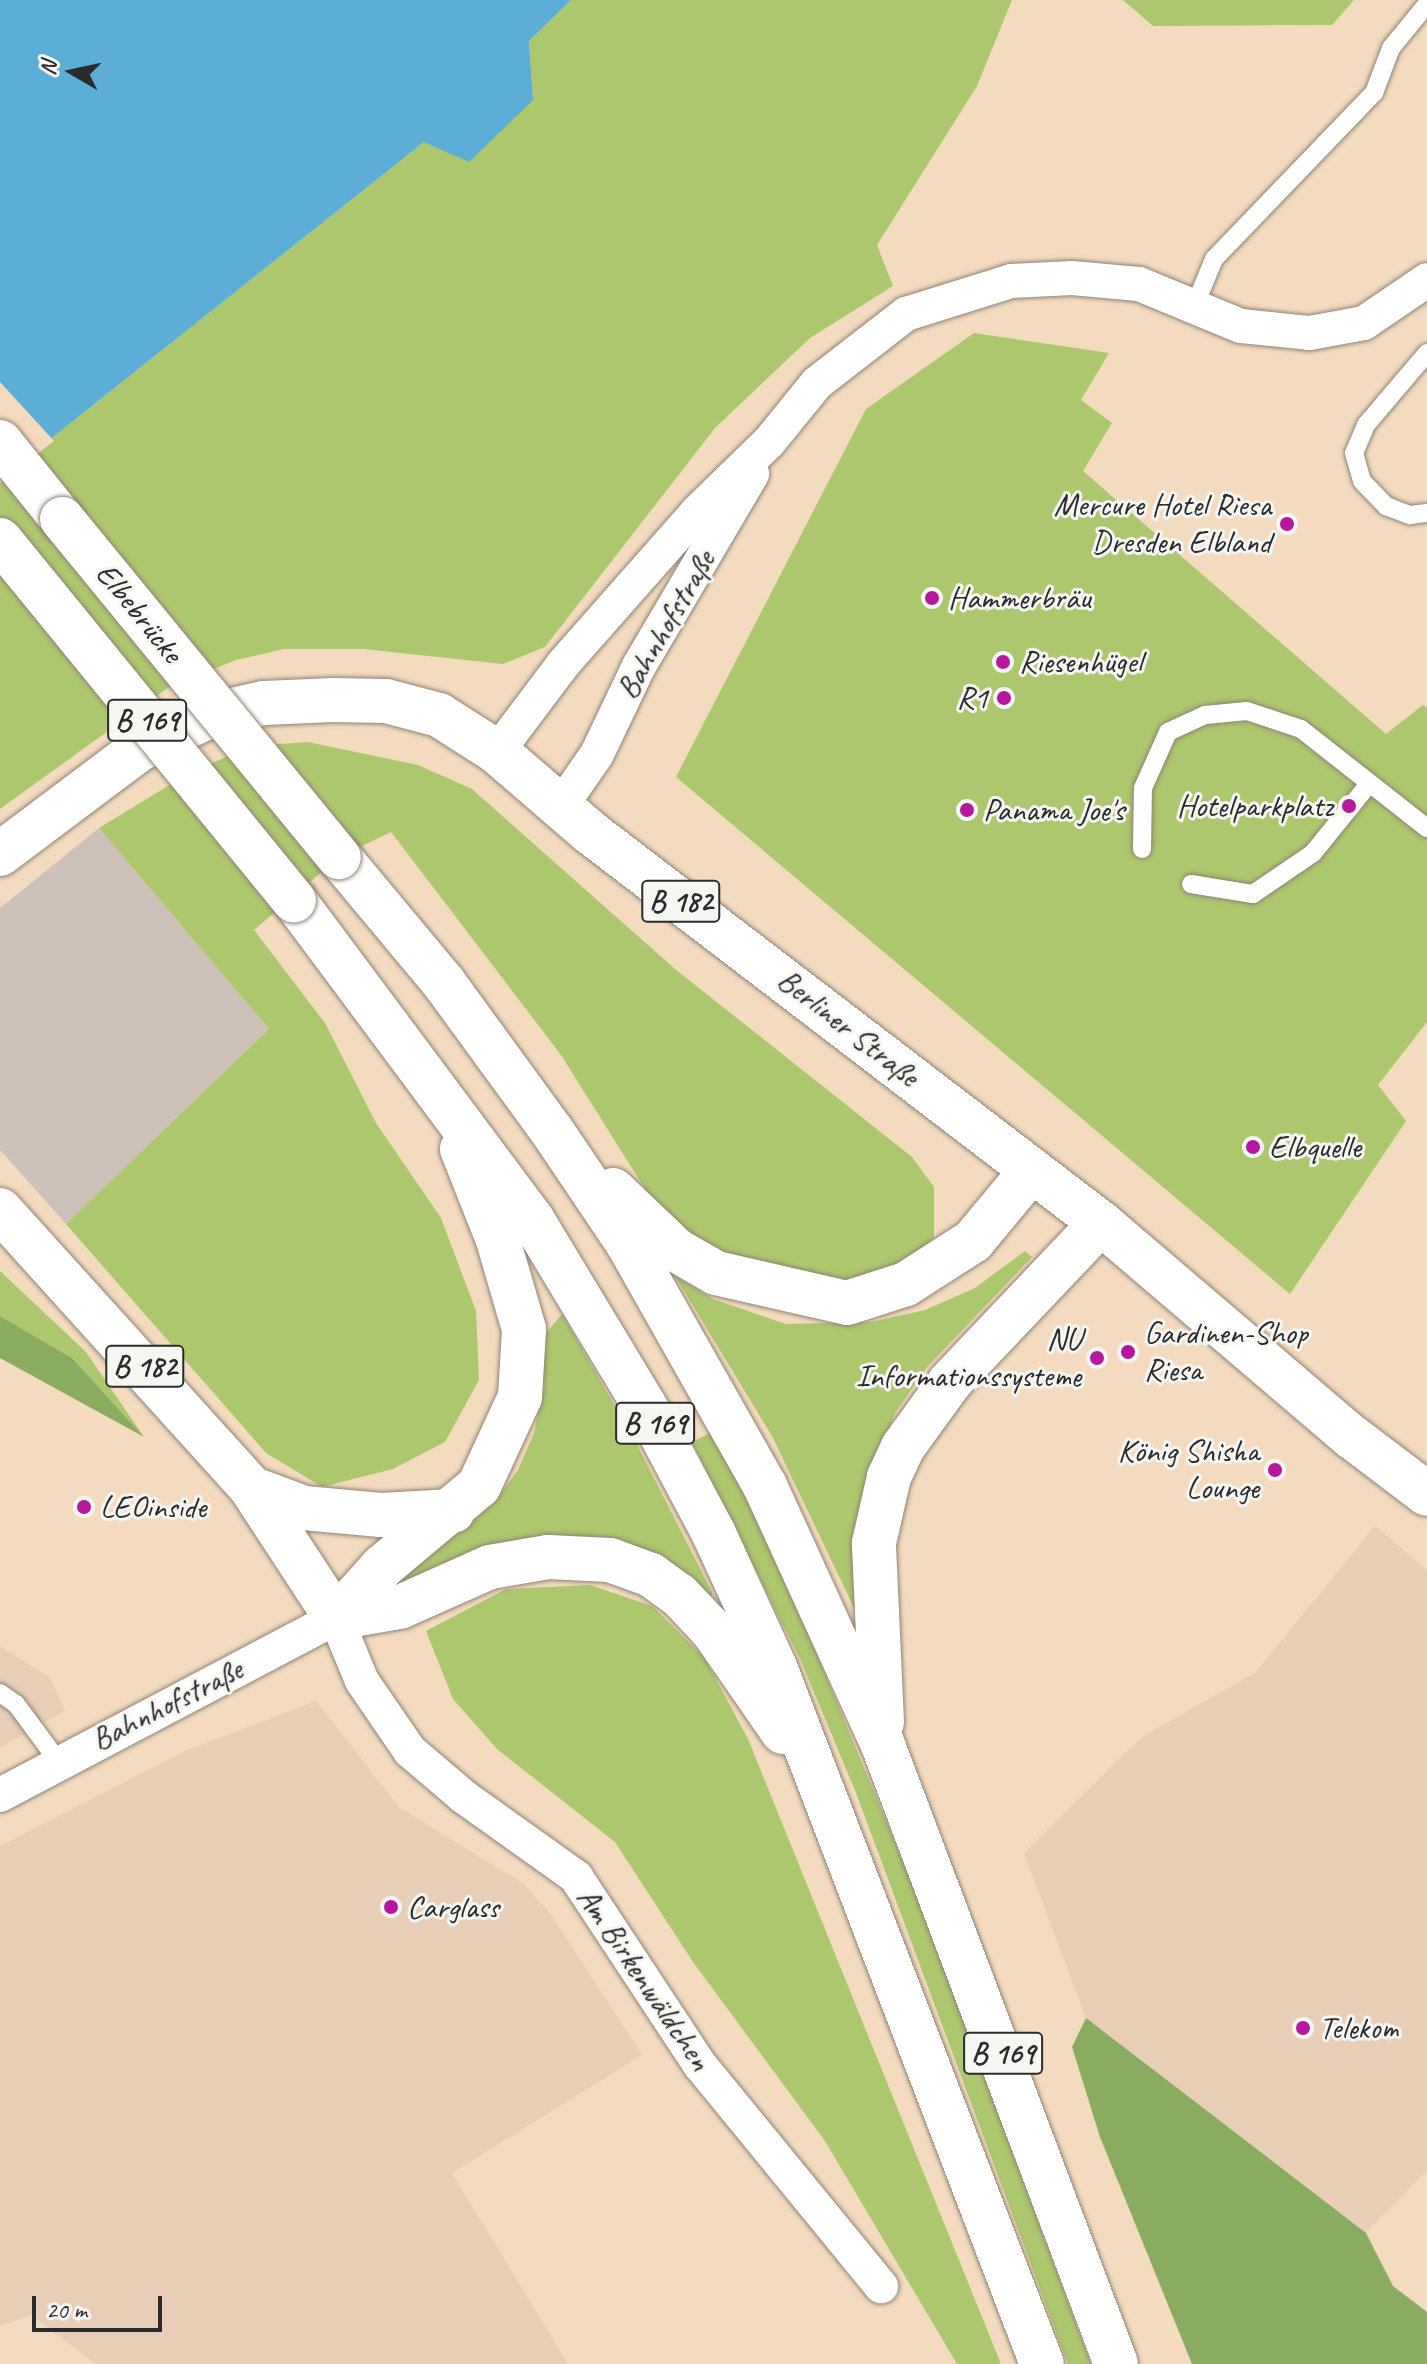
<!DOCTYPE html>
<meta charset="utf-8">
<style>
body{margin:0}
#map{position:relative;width:1427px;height:2364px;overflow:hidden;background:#f4dbbf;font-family:Caveat,sans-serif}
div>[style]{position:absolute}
.built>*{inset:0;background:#e9ceb7}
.industrial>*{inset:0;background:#cec1ba}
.green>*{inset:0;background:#acc76d}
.forest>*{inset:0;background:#89ac60}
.water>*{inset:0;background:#5caed7}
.pier>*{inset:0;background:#f4dbbf}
.roads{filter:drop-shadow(0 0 2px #908375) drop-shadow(0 0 2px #908375)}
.lane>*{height:18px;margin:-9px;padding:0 9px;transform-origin:9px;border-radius:9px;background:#fff}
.street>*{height:34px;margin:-17px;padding:0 17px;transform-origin:17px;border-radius:17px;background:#fff}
.secondary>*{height:44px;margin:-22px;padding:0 22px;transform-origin:22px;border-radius:22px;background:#fff}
.primary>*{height:44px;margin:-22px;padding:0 22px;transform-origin:22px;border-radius:22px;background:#fff}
.highway>*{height:44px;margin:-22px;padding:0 22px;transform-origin:22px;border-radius:22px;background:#fff}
.bridges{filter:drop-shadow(0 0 2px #908375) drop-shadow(0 0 2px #908375)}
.highway-bridge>*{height:44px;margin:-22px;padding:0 22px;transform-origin:22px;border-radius:22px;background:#fff}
.dots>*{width:22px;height:22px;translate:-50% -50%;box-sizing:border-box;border:4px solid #f6f6f2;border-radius:50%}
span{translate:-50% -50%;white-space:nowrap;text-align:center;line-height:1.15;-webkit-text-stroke:6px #f6f6f2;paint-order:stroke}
.shield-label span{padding:2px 6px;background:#f6f6f2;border:2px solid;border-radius:6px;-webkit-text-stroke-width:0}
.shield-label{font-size:30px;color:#2b2b2b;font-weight:700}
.poi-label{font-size:32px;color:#2b2b2b}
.right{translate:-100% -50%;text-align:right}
.left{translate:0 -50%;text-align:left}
.street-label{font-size:32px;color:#2b2b2b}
.north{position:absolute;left:32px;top:32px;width:80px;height:80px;-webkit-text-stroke:6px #f6f6f2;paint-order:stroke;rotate:279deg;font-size:22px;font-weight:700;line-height:32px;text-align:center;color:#2b2b2b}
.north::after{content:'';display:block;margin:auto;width:28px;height:36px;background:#2b2b2b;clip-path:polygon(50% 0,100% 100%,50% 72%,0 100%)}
.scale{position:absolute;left:32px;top:2296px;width:130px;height:36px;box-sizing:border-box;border:4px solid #2b2b2b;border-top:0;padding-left:10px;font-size:24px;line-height:28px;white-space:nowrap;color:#2b2b2b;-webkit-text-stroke:6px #f6f6f2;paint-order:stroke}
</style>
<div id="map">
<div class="built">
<div style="clip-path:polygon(1375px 1526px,1427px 1570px,1427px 2171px,1366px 2233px,1086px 2018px,1024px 1853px,1143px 1736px,1255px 1673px)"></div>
<div style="clip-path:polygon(0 1646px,49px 1677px,65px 1710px,0 1748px)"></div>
<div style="clip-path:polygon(316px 1701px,399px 1807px,524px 1884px,550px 1913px,642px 2055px,452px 2173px,568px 2364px,96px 2364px,31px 2315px,0 2326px,0 1846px,185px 1751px)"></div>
</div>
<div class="industrial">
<div style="clip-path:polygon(99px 828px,269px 1029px,66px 1224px,0 1150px,0 908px)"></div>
</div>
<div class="green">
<div style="clip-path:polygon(571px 0,1012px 0,977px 86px,877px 245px,893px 286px,810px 338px,715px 428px,545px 647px,503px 664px,363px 649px,284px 649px,236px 660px,169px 687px,0 809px,0 479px,424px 142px,533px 100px,529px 41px)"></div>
<div style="clip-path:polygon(1123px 0,1354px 0,1332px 25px,1153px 26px)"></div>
<div style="clip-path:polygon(974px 333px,1109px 353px,1081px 400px,1112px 423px,1083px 471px,1386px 734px,1423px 705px,1427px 708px,1427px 1022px,1378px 1085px,1406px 1121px,1290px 1294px,676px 777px,866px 409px)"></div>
<div style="clip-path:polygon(308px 742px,418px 765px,472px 789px,675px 969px,912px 1157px,934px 1187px,934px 1237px,906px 1266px,821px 1287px,772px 1277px,688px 1237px,652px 1200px,561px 1055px,391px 832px,339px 857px,254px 930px,325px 1023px,376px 1123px,441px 1218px,476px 1311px,479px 1380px,445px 1442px,393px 1469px,322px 1487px,266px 1453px,66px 1224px,269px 1029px,99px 828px,186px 775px,250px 746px)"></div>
<div style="clip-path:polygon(1025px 1251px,1032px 1257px,927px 1367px,895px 1413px,862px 1498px,853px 1565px,855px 1610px,773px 1438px,675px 1276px,713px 1299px,786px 1324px,871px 1322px,925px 1310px,975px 1288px)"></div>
<div style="clip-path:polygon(0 1271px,86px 1352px,144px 1437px,72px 1358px,0 1316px)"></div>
<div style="clip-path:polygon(562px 1314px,636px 1443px,713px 1594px,707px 1598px,622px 1544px,578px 1536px,525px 1538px,482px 1549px,404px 1582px,398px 1569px,495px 1501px,518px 1470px,534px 1433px,543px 1387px,542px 1338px)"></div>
<div style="clip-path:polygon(712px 1432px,781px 1568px,916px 1893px,1091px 2364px,1068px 2364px,856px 1793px,801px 1661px,692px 1442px)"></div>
<div style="clip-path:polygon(590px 1585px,652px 1606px,704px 1657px,748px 1739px,1001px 2364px,957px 2364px,825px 2141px,693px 1962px,615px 1842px,497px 1749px,453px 1699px,426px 1631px,506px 1589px)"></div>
</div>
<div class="forest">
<div style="clip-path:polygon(0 1316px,72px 1358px,144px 1437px,0 1358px)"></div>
<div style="clip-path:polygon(1086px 2018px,1366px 2233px,1393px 2286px,1427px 2312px,1427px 2364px,1192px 2364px,1100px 2137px,1072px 2047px)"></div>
</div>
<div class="water">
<div style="clip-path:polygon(0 0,571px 0,529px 41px,533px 100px,469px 162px,424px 142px,0 479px)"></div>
</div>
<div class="pier">
<div style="clip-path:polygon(0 382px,54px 441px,0 483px)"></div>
</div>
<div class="roads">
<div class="lane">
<div style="left:1195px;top:305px;width:50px;rotate:-67.6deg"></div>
<div style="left:1214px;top:259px;width:231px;rotate:-46.1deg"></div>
<div style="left:1374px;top:93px;width:48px;rotate:-69.3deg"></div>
<div style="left:1391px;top:48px;width:57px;rotate:-50.7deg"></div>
<div style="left:1427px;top:353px;width:94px;rotate:130.3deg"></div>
<div style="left:1366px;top:425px;width:30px;rotate:113deg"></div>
<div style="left:1354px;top:453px;width:29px;rotate:74deg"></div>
<div style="left:1362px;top:481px;width:35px;rotate:46deg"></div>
<div style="left:1386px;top:506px;width:26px;rotate:21deg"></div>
<div style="left:1410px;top:515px;width:17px;rotate:-7deg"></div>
<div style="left:1142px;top:849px;width:61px;rotate:-89.1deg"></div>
<div style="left:1143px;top:788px;width:61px;rotate:-65.9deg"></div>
<div style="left:1168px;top:732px;width:41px;rotate:-24.7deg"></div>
<div style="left:1205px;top:715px;width:42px;rotate:-5.4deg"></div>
<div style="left:1247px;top:711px;width:57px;rotate:18.4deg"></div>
<div style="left:1301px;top:729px;width:160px;rotate:38.2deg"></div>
<div style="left:1191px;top:884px;width:63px;rotate:9.2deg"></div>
<div style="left:1253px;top:894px;width:73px;rotate:-34.3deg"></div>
<div style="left:1313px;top:853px;width:87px;rotate:-51deg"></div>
<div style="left:0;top:1693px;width:19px;rotate:35deg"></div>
<div style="left:16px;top:1704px;width:71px;rotate:53.6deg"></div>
</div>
<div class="street">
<div style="left:497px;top:752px;width:111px;rotate:-53deg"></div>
<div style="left:564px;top:663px;width:201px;rotate:-48.6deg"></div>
<div style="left:697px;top:512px;width:100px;rotate:-44.2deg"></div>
<div style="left:769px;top:442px;width:76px;rotate:-50.9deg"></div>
<div style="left:817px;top:383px;width:113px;rotate:-37.8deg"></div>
<div style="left:906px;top:314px;width:110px;rotate:-17.4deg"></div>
<div style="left:1011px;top:281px;width:61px;rotate:-2.8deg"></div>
<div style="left:1072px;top:278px;width:67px;rotate:5.1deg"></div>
<div style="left:1139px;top:284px;width:110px;rotate:22.4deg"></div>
<div style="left:1241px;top:326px;width:69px;rotate:5.8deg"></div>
<div style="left:1310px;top:333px;width:55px;rotate:-10.5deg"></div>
<div style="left:1364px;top:323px;width:76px;rotate:-34.3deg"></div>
<div style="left:561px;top:806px;width:63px;rotate:-55.3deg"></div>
<div style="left:597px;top:754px;width:98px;rotate:-64.5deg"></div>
<div style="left:639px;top:666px;width:223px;rotate:-59.5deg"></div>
<div style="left:0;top:1795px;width:380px;rotate:-27.8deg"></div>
<div style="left:336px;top:1618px;width:68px;rotate:67.6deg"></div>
<div style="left:362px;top:1681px;width:85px;rotate:55.6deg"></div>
<div style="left:410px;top:1751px;width:71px;rotate:40.4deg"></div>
<div style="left:464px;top:1797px;width:138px;rotate:35.5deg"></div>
<div style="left:576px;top:1877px;width:225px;rotate:56.6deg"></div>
<div style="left:700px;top:2065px;width:286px;rotate:50.7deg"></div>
</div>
<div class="secondary">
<div style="left:1101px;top:1223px;width:330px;rotate:40.5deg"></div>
<div style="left:1352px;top:1437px;width:94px;rotate:37.2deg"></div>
</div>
<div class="primary">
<div style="left:0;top:854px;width:175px;rotate:-36.9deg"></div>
<div style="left:140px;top:749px;width:82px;rotate:-25.3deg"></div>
<div style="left:214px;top:714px;width:51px;rotate:-12.4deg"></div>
<div style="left:264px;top:703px;width:69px;rotate:-2.5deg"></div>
<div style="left:333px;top:700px;width:53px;rotate:1.1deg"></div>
<div style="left:386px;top:701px;width:55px;rotate:14.8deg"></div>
<div style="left:439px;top:715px;width:69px;rotate:32.5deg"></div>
<div style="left:497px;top:752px;width:124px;rotate:40.8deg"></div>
<div style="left:591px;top:833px;width:642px;rotate:37.41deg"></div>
<div style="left:0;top:1210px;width:375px;rotate:47.9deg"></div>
<div style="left:251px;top:1488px;width:155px;rotate:56.8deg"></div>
</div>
<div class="highway">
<div style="left:0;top:442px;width:99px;rotate:51.2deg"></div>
<div style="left:339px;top:857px;width:164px;rotate:50.2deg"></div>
<div style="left:444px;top:983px;width:183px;rotate:53.9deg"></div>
<div style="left:552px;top:1131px;width:134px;rotate:56deg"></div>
<div style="left:627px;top:1242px;width:280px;rotate:60.5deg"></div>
<div style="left:765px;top:1486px;width:285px;rotate:65.5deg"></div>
<div style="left:883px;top:1745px;width:661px;rotate:69.37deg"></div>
<div style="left:294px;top:900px;width:398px;rotate:53.3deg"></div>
<div style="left:532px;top:1219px;width:236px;rotate:58.9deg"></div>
<div style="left:654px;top:1421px;width:128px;rotate:62deg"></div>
<div style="left:714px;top:1534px;width:146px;rotate:65.4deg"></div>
<div style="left:775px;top:1667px;width:746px;rotate:69.04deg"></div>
<div style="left:613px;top:1190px;width:87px;rotate:43.6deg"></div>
<div style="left:676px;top:1250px;width:46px;rotate:29.9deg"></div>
<div style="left:716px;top:1273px;width:134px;rotate:12.9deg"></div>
<div style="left:847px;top:1303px;width:62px;rotate:-17.9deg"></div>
<div style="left:906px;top:1284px;width:80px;rotate:-32.7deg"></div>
<div style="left:973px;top:1241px;width:92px;rotate:-50.3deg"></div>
<div style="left:251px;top:1488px;width:57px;rotate:20.7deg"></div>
<div style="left:304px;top:1508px;width:77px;rotate:5.2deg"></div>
<div style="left:381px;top:1515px;width:72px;rotate:-3.2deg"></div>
<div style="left:336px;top:1618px;width:69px;rotate:-48deg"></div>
<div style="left:382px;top:1567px;width:126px;rotate:-39.9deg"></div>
<div style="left:479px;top:1486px;width:98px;rotate:-65.3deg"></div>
<div style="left:520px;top:1397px;width:68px;rotate:-86.6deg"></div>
<div style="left:524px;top:1329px;width:93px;rotate:-106.3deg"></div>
<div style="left:498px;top:1240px;width:98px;rotate:-111.6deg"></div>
<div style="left:336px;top:1618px;width:65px;rotate:-9.8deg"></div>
<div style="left:400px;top:1607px;width:98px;rotate:-24deg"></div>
<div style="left:490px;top:1567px;width:59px;rotate:-9.8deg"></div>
<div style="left:548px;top:1557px;width:62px;rotate:2.8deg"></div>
<div style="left:610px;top:1560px;width:44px;rotate:20.1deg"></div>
<div style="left:651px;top:1575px;width:34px;rotate:36deg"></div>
<div style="left:679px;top:1595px;width:50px;rotate:46.6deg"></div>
<div style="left:713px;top:1631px;width:123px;rotate:55.3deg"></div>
<div style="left:882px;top:1722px;width:179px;rotate:-92.6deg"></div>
<div style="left:874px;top:1543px;width:68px;rotate:-77.2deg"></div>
<div style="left:889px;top:1477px;width:33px;rotate:-65deg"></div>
<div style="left:903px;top:1447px;width:80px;rotate:-54.1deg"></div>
<div style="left:950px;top:1382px;width:219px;rotate:-46.5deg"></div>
</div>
</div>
<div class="bridges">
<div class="highway-bridge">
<div style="left:62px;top:519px;width:437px;rotate:50.7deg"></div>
<div style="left:0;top:540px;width:465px;rotate:50.8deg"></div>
</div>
</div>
<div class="dots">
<div style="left:1287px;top:524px;background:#b5179e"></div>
<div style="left:932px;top:598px;background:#b5179e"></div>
<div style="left:1003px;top:662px;background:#b5179e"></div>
<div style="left:1004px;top:698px;background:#b5179e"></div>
<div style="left:1349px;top:806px;background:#b5179e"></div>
<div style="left:967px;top:810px;background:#b5179e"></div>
<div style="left:1253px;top:1147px;background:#b5179e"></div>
<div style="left:1128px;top:1352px;background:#b5179e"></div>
<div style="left:1097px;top:1358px;background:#b5179e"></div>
<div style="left:1275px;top:1470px;background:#b5179e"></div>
<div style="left:84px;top:1507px;background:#b5179e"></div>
<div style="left:391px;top:1907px;background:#b5179e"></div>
<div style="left:1303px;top:2028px;background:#b5179e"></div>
</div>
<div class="shield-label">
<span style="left:147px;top:720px">B 169</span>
<span style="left:681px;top:901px">B 182</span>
<span style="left:145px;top:1366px">B 182</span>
<span style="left:655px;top:1423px">B 169</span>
<span style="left:1003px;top:2053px">B 169</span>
</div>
<div class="poi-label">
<span class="right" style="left:1271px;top:524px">Mercure Hotel Riesa<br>Dresden Elbland</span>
<span class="left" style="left:948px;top:598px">Hammerbräu</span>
<span class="left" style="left:1019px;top:662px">Riesenhügel</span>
<span class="right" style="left:988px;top:698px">R1</span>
<span class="right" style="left:1333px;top:806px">Hotelparkplatz</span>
<span class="left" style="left:983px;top:810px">Panama Joe's</span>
<span class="left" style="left:1269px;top:1147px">Elbquelle</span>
<span class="left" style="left:1144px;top:1352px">Gardinen-Shop<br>Riesa</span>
<span class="right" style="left:1081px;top:1358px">NU<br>Informationssysteme</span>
<span class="right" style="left:1259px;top:1470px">König Shisha<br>Lounge</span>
<span class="left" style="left:100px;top:1507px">LEOinside</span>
<span class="left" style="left:407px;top:1907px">Carglass</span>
<span class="left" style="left:1319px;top:2028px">Telekom</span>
</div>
<div class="street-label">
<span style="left:139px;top:613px;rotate:51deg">Elbebrücke</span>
<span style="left:666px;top:625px;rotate:-60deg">Bahnhofstraße</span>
<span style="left:848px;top:1028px;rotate:38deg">Berliner Straße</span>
<span style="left:167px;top:1705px;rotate:-27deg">Bahnhofstraße</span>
<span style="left:644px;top:1979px;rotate:56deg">Am Birkenwäldchen</span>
</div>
<div class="north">N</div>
<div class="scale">20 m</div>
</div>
